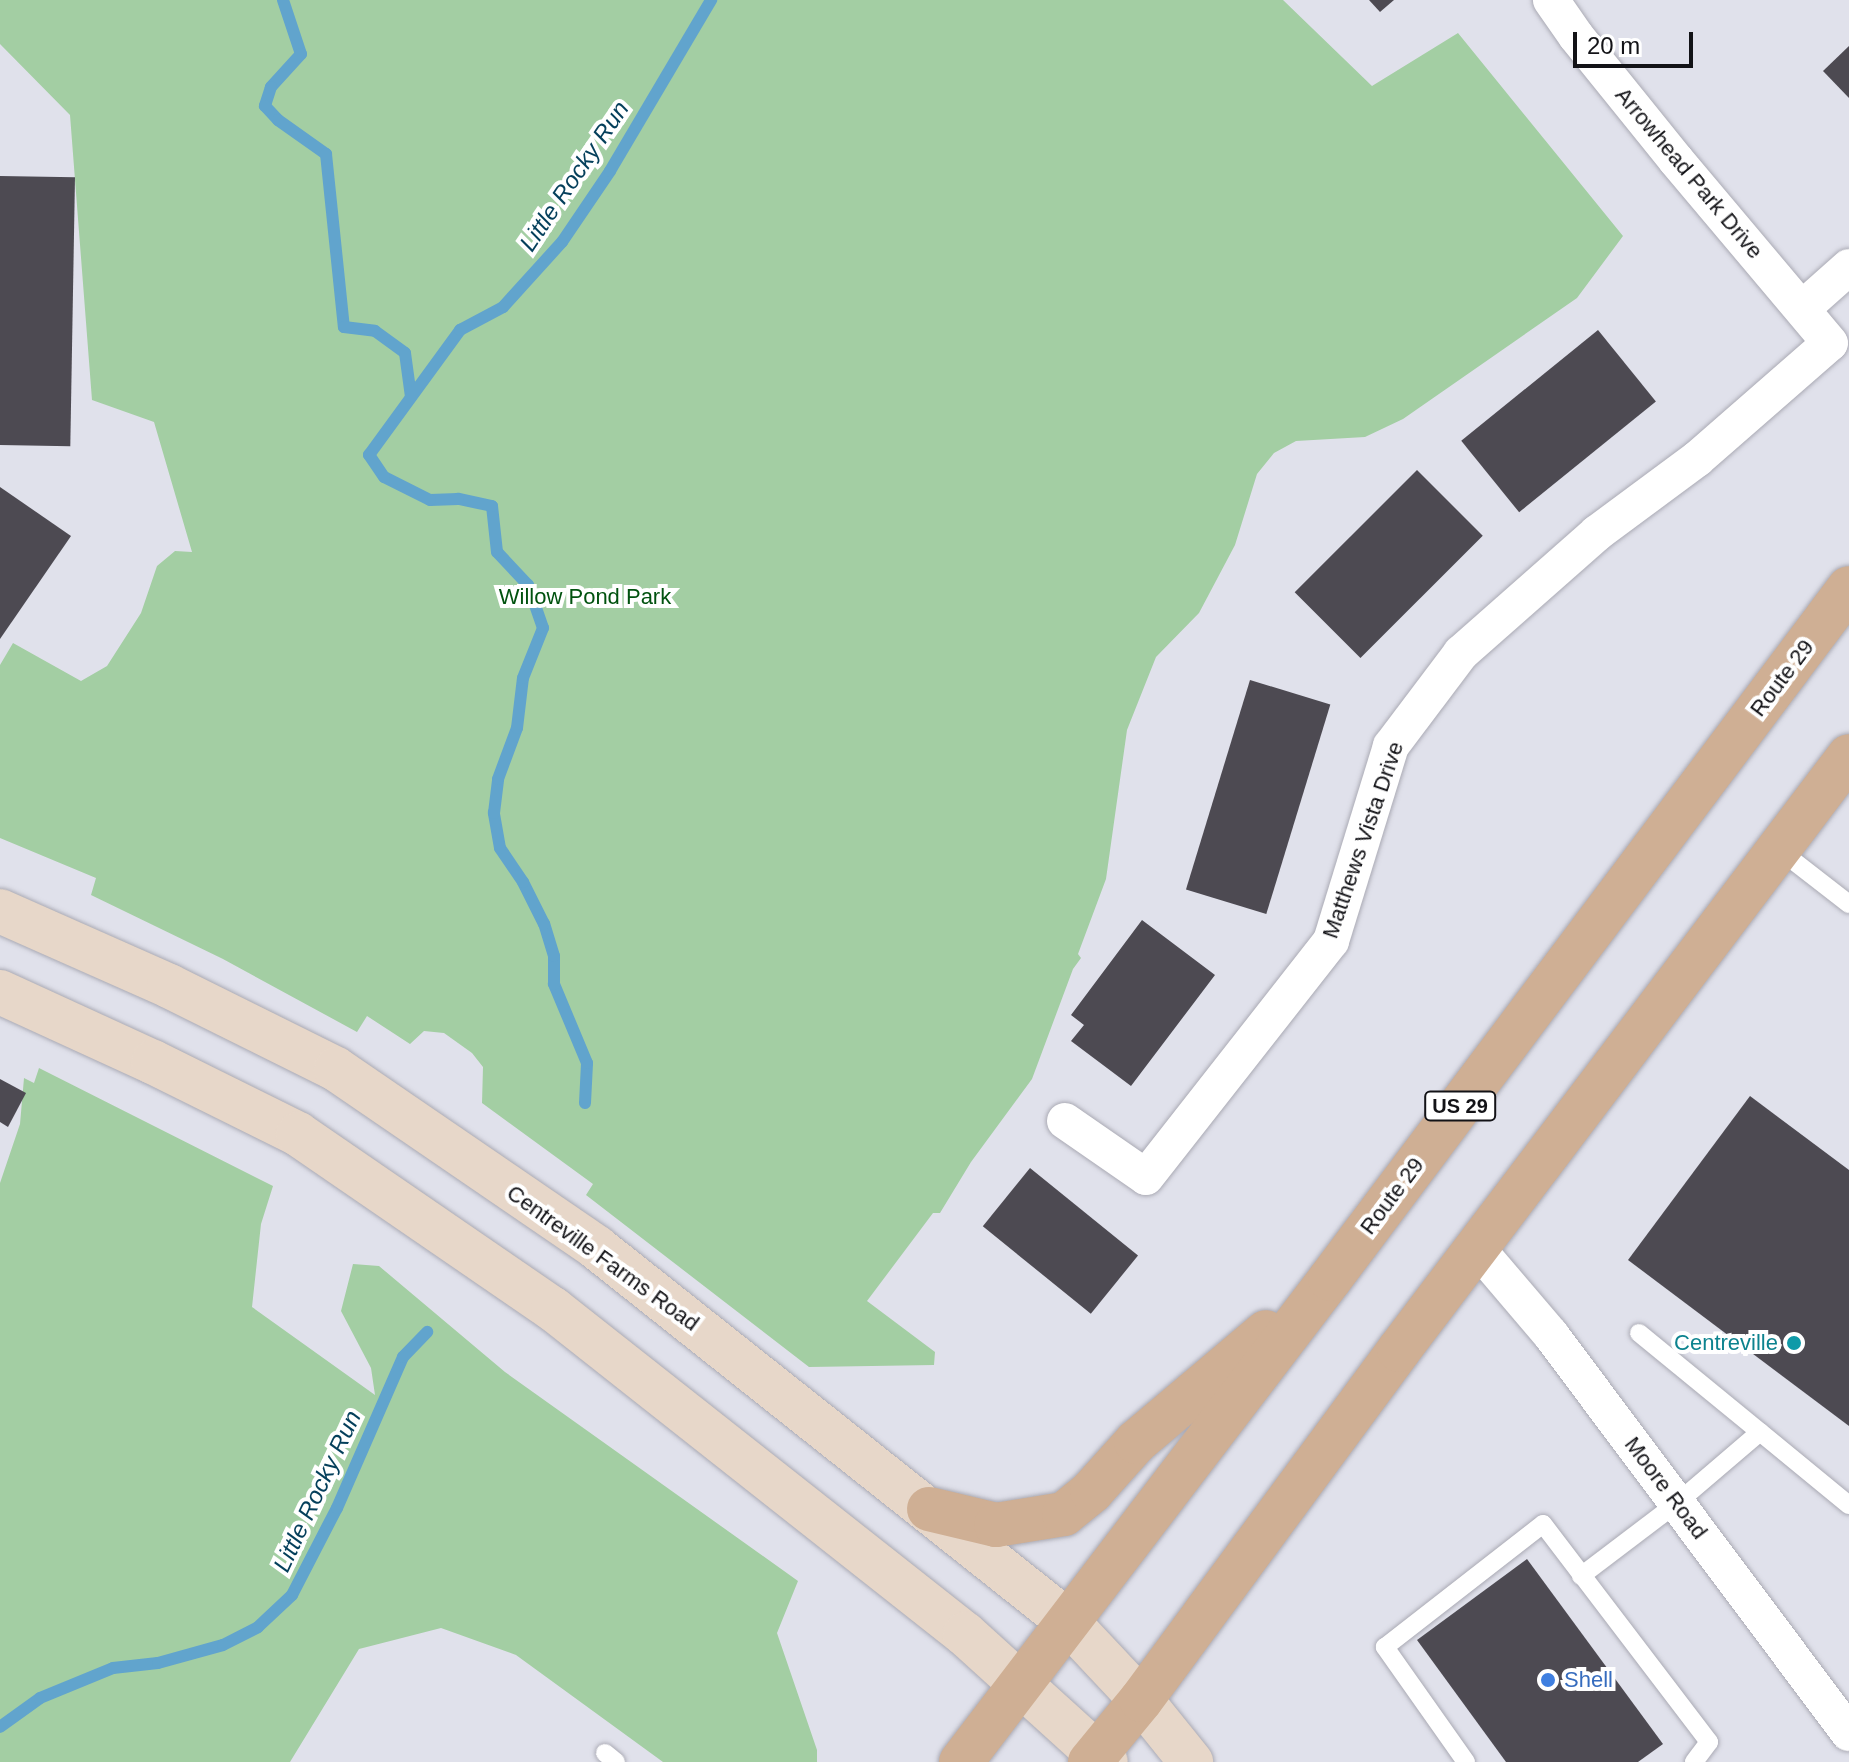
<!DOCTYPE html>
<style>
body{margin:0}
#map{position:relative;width:1849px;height:1762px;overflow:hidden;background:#e0e1eb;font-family:Helvetica,sans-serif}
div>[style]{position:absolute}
.green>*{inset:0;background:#a3cea3}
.stream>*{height:12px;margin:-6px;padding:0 6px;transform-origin:6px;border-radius:6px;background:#61a4cd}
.building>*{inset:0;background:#4d4a52;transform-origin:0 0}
.roads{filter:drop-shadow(0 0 2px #aaaab4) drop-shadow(0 0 2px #aaaab4)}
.lane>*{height:18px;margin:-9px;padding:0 9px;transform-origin:9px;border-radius:9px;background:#fff}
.street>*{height:36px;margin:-18px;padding:0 18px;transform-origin:18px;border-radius:18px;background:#fff}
.secondary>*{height:44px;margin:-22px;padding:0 22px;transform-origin:22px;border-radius:22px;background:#e7d7c9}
.primary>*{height:44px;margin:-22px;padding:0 22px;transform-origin:22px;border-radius:22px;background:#cfaf94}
.dots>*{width:22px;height:22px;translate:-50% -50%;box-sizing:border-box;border:4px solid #fff;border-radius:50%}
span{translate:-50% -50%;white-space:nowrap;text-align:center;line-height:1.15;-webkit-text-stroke:8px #fff;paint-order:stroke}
.shield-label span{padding:2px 6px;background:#fff;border:2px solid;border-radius:6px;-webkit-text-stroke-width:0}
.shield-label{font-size:20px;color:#131317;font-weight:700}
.street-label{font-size:22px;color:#131317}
.park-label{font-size:22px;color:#01520f}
.culture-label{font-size:22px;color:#0d838f}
.right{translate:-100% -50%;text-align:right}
.shop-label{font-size:22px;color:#366cbe}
.left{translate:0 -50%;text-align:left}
.water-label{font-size:24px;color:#043f5b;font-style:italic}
.scale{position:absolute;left:1573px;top:32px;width:120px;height:36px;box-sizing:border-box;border:4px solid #131317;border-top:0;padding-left:10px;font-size:24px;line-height:28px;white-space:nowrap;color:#131317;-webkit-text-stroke:6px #fff;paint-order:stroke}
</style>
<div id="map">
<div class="green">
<div style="clip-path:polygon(0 0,1283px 0,1372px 86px,1458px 33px,1623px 236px,1577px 298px,1403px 419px,1365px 437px,1296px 441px,1274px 453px,1257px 474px,1235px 545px,1199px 613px,1156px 657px,1127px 730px,1106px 879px,1078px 954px,1081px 958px,1073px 969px,1032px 1079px,971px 1162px,940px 1213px,933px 1213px,867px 1301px,935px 1352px,934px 1365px,809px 1367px,586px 1195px,593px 1184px,482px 1103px,483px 1067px,472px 1053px,444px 1033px,424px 1031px,410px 1044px,367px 1016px,357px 1032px,223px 959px,91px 895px,96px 878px,0 838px,0 665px,13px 643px,81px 681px,107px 666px,141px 613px,157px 566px,175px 551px,192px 552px,154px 422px,92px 400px,70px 115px,0 44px)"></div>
<div style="clip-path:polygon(39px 1068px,273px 1186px,261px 1224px,252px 1307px,375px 1395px,371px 1368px,341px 1311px,353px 1264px,379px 1266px,505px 1372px,798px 1581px,777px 1633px,817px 1750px,817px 1762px,663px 1762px,516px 1655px,441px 1628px,359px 1649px,290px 1762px,0 1762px,0 1183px,20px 1124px,24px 1078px,34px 1083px)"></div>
</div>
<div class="stream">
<div style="left:283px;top:0;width:57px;rotate:71.6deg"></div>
<div style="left:301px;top:54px;width:45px;rotate:132.3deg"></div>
<div style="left:271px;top:87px;width:20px;rotate:108deg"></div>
<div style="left:265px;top:106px;width:19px;rotate:47deg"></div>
<div style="left:278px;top:120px;width:59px;rotate:35.3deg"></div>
<div style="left:326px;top:154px;width:174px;rotate:84.1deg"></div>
<div style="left:344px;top:327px;width:31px;rotate:7deg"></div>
<div style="left:375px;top:331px;width:37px;rotate:36deg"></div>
<div style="left:405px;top:353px;width:44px;rotate:82.2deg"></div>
<div style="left:585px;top:1103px;width:40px;rotate:-87.1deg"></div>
<div style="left:587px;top:1063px;width:86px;rotate:-112.7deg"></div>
<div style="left:554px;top:984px;width:28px;rotate:-90deg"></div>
<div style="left:554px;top:956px;width:34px;rotate:-107deg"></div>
<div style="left:544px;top:924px;width:47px;rotate:-116.6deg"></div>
<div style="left:523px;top:882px;width:41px;rotate:-124.1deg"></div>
<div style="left:500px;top:848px;width:36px;rotate:-100deg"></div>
<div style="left:494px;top:813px;width:34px;rotate:-83deg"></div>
<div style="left:498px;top:779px;width:54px;rotate:-69.6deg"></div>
<div style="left:517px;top:728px;width:50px;rotate:-83.2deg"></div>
<div style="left:523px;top:678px;width:54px;rotate:-68.2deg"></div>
<div style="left:543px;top:628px;width:46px;rotate:-109.2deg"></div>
<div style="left:528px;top:585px;width:45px;rotate:-133.2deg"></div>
<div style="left:497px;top:552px;width:46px;rotate:-96.2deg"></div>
<div style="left:492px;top:506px;width:35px;rotate:-168deg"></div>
<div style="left:458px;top:499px;width:28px;rotate:178deg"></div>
<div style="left:430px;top:500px;width:51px;rotate:-153.4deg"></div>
<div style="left:384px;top:477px;width:27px;rotate:-124deg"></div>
<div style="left:369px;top:455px;width:155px;rotate:-53.9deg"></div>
<div style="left:460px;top:330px;width:49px;rotate:-28.1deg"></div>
<div style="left:503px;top:307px;width:88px;rotate:-47.8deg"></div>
<div style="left:562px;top:242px;width:86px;rotate:-55.9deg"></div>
<div style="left:610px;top:171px;width:199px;rotate:-59.4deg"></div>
<div style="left:0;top:1727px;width:49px;rotate:-35.9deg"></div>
<div style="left:40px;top:1698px;width:79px;rotate:-22.3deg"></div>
<div style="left:113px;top:1668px;width:45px;rotate:-6.3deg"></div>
<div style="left:158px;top:1663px;width:67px;rotate:-15.5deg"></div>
<div style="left:223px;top:1645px;width:39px;rotate:-27deg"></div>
<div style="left:258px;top:1627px;width:47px;rotate:-43.3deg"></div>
<div style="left:292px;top:1595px;width:98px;rotate:-62.7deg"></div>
<div style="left:337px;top:1508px;width:165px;rotate:-66.4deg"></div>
<div style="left:403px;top:1357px;width:35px;rotate:-46deg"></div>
</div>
<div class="building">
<div style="clip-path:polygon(1369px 0,1394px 0,1380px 12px)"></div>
<div style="clip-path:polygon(1849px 46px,1849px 98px,1823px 71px)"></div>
<div style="left:0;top:176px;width:75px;height:269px;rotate:1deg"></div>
<div style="left:1598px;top:330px;width:92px;height:176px;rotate:51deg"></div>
<div style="left:1417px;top:470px;width:93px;height:173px;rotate:45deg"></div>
<div style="clip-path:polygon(0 487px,71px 536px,0 639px)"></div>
<div style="left:1250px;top:680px;width:84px;height:219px;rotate:17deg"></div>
<div style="clip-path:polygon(1142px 920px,1215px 975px,1131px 1086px,1071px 1041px,1084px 1025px,1071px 1015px)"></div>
<div style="clip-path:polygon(0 1079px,26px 1093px,8px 1127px,0 1122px)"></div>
<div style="clip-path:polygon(1750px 1096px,1849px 1170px,1849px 1426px,1628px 1260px)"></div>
<div style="left:1030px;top:1168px;width:139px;height:75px;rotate:39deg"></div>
<div style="clip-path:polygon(1527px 1559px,1663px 1744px,1638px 1762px,1506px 1762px,1417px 1640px)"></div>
</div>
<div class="roads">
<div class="lane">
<div style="left:1778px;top:849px;width:90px;rotate:37.8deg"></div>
<div style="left:1639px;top:1333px;width:156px;rotate:39.3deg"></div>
<div style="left:1581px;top:1576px;width:121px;rotate:-37.2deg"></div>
<div style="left:1677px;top:1503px;width:109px;rotate:-40.5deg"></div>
<div style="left:1760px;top:1432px;width:115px;rotate:39.4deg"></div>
<div style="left:605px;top:1753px;width:14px;rotate:39deg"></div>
<div style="left:1466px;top:1762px;width:141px;rotate:-125.2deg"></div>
<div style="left:1385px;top:1647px;width:200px;rotate:-37.9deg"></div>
<div style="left:1543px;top:1524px;width:274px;rotate:52.7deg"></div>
<div style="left:1709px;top:1742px;width:25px;rotate:127deg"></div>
</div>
<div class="street">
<div style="left:1804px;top:307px;width:60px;rotate:-41.6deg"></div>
<div style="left:1065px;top:1121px;width:98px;rotate:34.7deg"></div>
<div style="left:1146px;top:1177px;width:300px;rotate:-51.9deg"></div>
<div style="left:1331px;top:941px;width:204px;rotate:-72.9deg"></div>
<div style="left:1391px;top:746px;width:116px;rotate:-53deg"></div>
<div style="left:1461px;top:653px;width:181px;rotate:-41.4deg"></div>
<div style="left:1597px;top:533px;width:124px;rotate:-36.5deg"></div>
<div style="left:1697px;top:459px;width:176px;rotate:-41.1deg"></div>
<div style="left:1830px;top:343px;width:239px;rotate:-130.1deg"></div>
<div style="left:1676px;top:160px;width:159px;rotate:-128.9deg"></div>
<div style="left:1576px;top:36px;width:44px;rotate:-124.8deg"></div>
<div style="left:1477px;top:1248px;width:114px;rotate:49.6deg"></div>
<div style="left:1551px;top:1335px;width:497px;rotate:53.2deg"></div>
</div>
<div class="secondary">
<div style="left:0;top:911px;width:185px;rotate:23.9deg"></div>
<div style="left:169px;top:986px;width:186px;rotate:26.4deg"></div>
<div style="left:336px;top:1069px;width:316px;rotate:34.4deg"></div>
<div style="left:597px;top:1248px;width:599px;rotate:38.42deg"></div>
<div style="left:1066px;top:1620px;width:110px;rotate:46.8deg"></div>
<div style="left:1141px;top:1700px;width:80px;rotate:51.1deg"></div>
<div style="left:0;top:992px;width:168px;rotate:24.6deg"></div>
<div style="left:153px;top:1062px;width:162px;rotate:26.4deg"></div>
<div style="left:298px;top:1134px;width:309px;rotate:34.5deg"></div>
<div style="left:553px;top:1309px;width:525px;rotate:38.27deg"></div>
<div style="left:965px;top:1634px;width:190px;rotate:42.2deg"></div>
</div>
<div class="primary">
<div style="left:929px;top:1509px;width:69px;rotate:13.4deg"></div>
<div style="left:996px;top:1525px;width:69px;rotate:-9.2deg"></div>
<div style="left:1064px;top:1514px;width:36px;rotate:-39deg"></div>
<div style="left:1092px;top:1491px;width:66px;rotate:-48.1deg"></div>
<div style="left:1136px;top:1442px;width:170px;rotate:-40.2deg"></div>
<div style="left:961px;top:1762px;width:608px;rotate:-52.62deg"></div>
<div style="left:1330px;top:1279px;width:864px;rotate:-53.09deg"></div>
<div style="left:1090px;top:1762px;width:80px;rotate:-50.6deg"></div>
<div style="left:1141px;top:1700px;width:435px;rotate:-53.6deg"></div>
<div style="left:1399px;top:1350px;width:745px;rotate:-52.85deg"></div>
</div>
</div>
<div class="dots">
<div style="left:1794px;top:1343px;background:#0f9aa8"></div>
<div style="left:1548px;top:1680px;background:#3f7fe0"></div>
</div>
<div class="shield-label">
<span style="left:1460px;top:1106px">US 29</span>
</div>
<div class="street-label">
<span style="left:1689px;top:173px;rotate:50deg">Arrowhead Park Drive</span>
<span style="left:1782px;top:678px;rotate:-53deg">Route 29</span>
<span style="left:1363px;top:840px;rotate:-71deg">Matthews Vista Drive</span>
<span style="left:1392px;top:1196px;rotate:-53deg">Route 29</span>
<span style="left:603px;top:1258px;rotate:36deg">Centreville Farms Road</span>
<span style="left:1666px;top:1488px;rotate:53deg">Moore Road</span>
</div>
<div class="park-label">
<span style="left:585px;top:597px">Willow Pond Park</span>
</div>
<div class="culture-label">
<span class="right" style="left:1778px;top:1343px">Centreville</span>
</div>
<div class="shop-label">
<span class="left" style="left:1564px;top:1680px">Shell</span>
</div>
<div class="water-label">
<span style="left:574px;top:176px;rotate:-56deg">Little Rocky Run</span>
<span style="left:317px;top:1491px;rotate:-65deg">Little Rocky Run</span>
</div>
<div class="scale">20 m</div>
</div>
